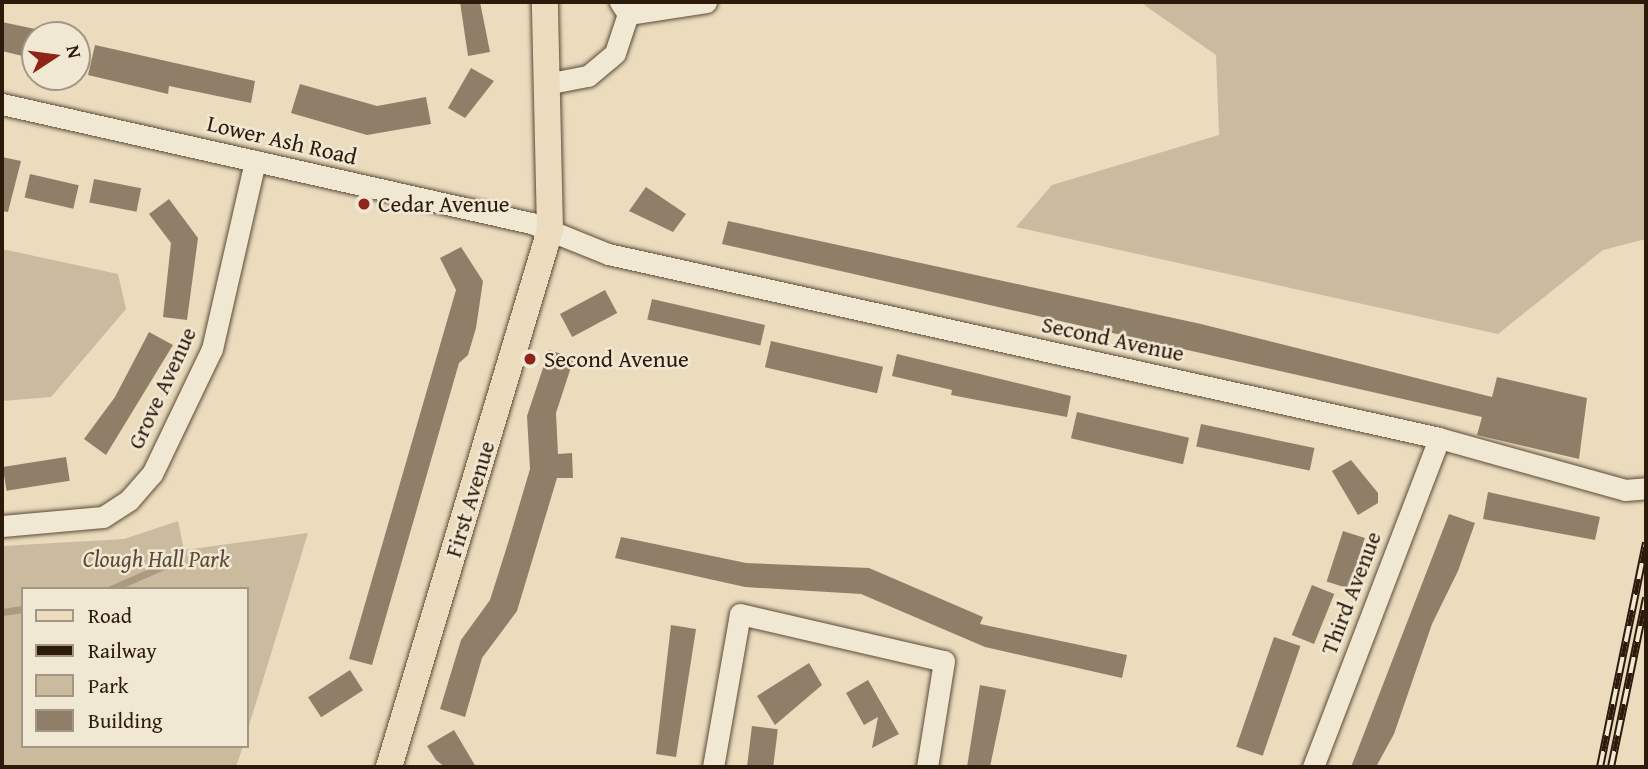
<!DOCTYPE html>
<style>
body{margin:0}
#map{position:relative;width:1648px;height:769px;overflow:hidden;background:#eadcbd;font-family:"Gentium Book Plus",serif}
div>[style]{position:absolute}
.green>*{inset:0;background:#cabb9f}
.stream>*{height:7px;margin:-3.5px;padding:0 3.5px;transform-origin:3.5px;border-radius:3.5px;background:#a99a80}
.building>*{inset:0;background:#8f7f68;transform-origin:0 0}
.roads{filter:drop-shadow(0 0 2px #5c4a38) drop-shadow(0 0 2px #5c4a38)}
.minor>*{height:21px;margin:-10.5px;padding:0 10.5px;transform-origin:10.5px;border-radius:10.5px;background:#f1e8d4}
.major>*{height:26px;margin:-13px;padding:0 13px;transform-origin:13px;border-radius:13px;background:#eadcbd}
.rail>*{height:8px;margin-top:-4px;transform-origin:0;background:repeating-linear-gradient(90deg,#f1e8d4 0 16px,#2c1a0b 0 32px);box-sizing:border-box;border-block:2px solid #2c1a0b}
.dots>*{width:19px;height:19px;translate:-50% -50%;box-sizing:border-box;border:4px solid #f1e8d4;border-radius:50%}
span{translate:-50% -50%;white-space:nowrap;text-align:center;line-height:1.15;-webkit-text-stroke:5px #f1e8d4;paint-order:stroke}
.street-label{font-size:23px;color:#2c1a0b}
.poi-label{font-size:23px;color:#2c1a0b}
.left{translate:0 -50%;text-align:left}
.park-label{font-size:23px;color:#5b4a37;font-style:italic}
.frame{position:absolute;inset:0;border:4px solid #2c1a0b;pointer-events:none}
.legend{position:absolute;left:21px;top:587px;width:228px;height:161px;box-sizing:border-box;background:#f1e8d4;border:2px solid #a29684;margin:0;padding:9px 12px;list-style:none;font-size:21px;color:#2c1a0b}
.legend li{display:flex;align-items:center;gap:14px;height:35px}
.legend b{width:35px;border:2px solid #a29684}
.north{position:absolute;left:21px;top:21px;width:70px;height:70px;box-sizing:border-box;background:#f1e8d4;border:2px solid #a29684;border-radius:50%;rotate:77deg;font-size:19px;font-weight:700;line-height:28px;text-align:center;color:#2c1a0b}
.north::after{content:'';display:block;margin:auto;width:24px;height:32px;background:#8f2418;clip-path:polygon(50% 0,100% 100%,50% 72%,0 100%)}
</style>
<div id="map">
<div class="green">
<div style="clip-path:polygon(1140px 2px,1646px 2px,1646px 239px,1603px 250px,1498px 334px,1016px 227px,1052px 185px,1219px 135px,1216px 55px)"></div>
<div style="clip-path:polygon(2px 249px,118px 274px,126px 309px,51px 397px,2px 401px)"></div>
<div style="clip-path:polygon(178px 521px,184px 550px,308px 533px,247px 732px,247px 589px,23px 589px,23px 746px,243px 746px,236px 767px,2px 767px,2px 546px,124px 539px)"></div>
</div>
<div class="stream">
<div style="left:111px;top:589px;width:64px;rotate:-23.8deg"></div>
<div style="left:2px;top:612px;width:21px;rotate:-8deg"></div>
</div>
<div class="building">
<div style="clip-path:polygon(460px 2px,480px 2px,490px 52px,468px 56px)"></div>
<div style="clip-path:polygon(2px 22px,35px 29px,35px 59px,2px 51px)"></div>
<div style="clip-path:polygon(95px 45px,255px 81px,251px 103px,169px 86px,168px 94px,88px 75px)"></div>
<div style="clip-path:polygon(471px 68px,494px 81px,465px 118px,448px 108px)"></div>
<div style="clip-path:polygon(300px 84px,377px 106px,426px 97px,431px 124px,367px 135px,291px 113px)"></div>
<div style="clip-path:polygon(2px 157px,21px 161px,8px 212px,2px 211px)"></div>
<div style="left:30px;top:174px;width:50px;height:24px;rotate:13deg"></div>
<div style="left:94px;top:179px;width:48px;height:24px;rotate:11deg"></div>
<div style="clip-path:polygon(646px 187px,686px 214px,673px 232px,629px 211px)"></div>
<div style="clip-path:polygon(169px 199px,198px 238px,187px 320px,163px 317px,171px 243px,149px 214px)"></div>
<div style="clip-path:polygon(728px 221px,1201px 324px,1492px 397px,1497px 377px,1587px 398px,1579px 459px,1477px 435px,1482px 417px,722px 244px)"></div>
<div style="clip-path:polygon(461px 247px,483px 281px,476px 328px,468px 355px,459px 363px,372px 665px,349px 659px,456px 290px,440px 258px)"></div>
<div style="left:605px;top:290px;width:26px;height:51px;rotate:62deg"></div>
<div style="left:652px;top:299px;width:116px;height:21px;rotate:13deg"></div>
<div style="clip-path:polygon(149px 332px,173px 345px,106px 455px,84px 439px,115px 397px)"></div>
<div style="left:771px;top:341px;width:115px;height:27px;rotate:13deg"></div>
<div style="clip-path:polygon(549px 350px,574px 358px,556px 413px,558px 454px,572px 453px,573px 478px,557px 478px,517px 611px,482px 658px,465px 717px,440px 709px,461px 640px,490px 600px,509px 540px,530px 469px,527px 416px)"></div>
<div style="clip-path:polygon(897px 354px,1071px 396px,1067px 417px,951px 395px,952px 390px,892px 376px)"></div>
<div style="left:1077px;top:412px;width:115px;height:27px;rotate:13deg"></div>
<div style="left:1201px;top:424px;width:116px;height:23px;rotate:12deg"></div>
<div style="left:66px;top:457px;width:24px;height:64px;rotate:81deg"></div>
<div style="clip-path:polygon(1351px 460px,1378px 493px,1378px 503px,1358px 515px,1332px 471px)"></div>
<div style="clip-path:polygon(1488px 492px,1600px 517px,1595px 540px,1483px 519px)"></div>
<div style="clip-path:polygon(1449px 514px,1475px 523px,1458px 571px,1432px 624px,1394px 734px,1376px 767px,1351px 767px)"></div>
<div style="left:1343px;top:531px;width:23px;height:53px;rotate:18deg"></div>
<div style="clip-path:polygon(621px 537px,746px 563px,869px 568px,983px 617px,980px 624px,1127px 655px,1122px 678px,985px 647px,861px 594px,745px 587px,615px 558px)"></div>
<div style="left:1312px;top:585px;width:24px;height:54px;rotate:22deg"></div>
<div style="clip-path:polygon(671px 625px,696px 629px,676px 757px,656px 754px)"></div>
<div style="left:1274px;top:637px;width:28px;height:116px;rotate:19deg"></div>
<div style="clip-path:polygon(809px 663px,822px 685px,775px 725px,757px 696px)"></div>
<div style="left:350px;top:670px;width:24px;height:50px;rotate:57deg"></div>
<div style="clip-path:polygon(868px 680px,899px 734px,872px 748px,878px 717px,864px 725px,846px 693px)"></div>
<div style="clip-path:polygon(980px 685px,1006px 690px,990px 767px,967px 767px)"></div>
<div style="left:752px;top:726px;width:26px;height:41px;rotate:7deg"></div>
<div style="clip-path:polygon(454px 730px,476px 767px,445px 767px,436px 760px,427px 746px)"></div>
</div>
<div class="roads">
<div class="minor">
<div style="left:620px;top:2px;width:14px;rotate:56deg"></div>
<div style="left:628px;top:14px;width:79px;rotate:-8.7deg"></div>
<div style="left:551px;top:83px;width:38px;rotate:-11deg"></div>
<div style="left:588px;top:76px;width:35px;rotate:-40deg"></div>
<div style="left:615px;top:53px;width:41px;rotate:-71.6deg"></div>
<div style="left:2px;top:104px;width:542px;rotate:12.68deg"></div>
<div style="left:531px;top:223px;width:83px;rotate:21.9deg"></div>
<div style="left:608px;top:254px;width:851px;rotate:12.48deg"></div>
<div style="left:1439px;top:438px;width:193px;rotate:15.6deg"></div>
<div style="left:1625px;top:490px;width:21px;rotate:-5deg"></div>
<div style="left:2px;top:526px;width:101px;rotate:-5.1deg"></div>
<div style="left:103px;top:517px;width:31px;rotate:-33deg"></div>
<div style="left:129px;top:500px;width:35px;rotate:-49deg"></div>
<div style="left:152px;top:474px;width:139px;rotate:-64.4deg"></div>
<div style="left:212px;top:349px;width:193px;rotate:-77.1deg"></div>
<div style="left:713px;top:767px;width:155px;rotate:-80deg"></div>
<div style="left:740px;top:614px;width:209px;rotate:13deg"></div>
<div style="left:944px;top:661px;width:107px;rotate:99.1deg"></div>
<div style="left:1313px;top:767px;width:352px;rotate:-69deg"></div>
</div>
<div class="major">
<div style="left:389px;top:767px;width:561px;rotate:-73.31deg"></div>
<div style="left:550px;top:230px;width:228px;rotate:-91.3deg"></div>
</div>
</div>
<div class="rail">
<div style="left:1600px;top:767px;width:229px;rotate:-78.4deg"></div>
<div style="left:1611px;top:767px;width:173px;rotate:-78.3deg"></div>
</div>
<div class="dots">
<div style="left:364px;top:204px;background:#8f2418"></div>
<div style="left:530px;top:359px;background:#8f2418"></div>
</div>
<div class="street-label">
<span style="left:282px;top:140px;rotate:13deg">Lower Ash Road</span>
<span style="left:1113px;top:339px;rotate:12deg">Second Avenue</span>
<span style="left:162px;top:388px;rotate:-65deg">Grove Avenue</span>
<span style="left:470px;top:499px;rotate:-73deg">First Avenue</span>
<span style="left:1351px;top:593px;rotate:-69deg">Third Avenue</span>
</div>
<div class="poi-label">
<span class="left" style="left:378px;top:204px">Cedar Avenue</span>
<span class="left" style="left:544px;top:359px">Second Avenue</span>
</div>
<div class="park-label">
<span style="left:156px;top:559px">Clough Hall Park</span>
</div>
<div class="frame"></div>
<ul class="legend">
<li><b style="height:9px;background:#eadcbd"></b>Road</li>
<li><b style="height:9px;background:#2c1a0b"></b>Railway</li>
<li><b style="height:19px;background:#cabb9f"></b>Park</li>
<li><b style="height:19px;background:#8f7f68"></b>Building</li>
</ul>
<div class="north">N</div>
</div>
